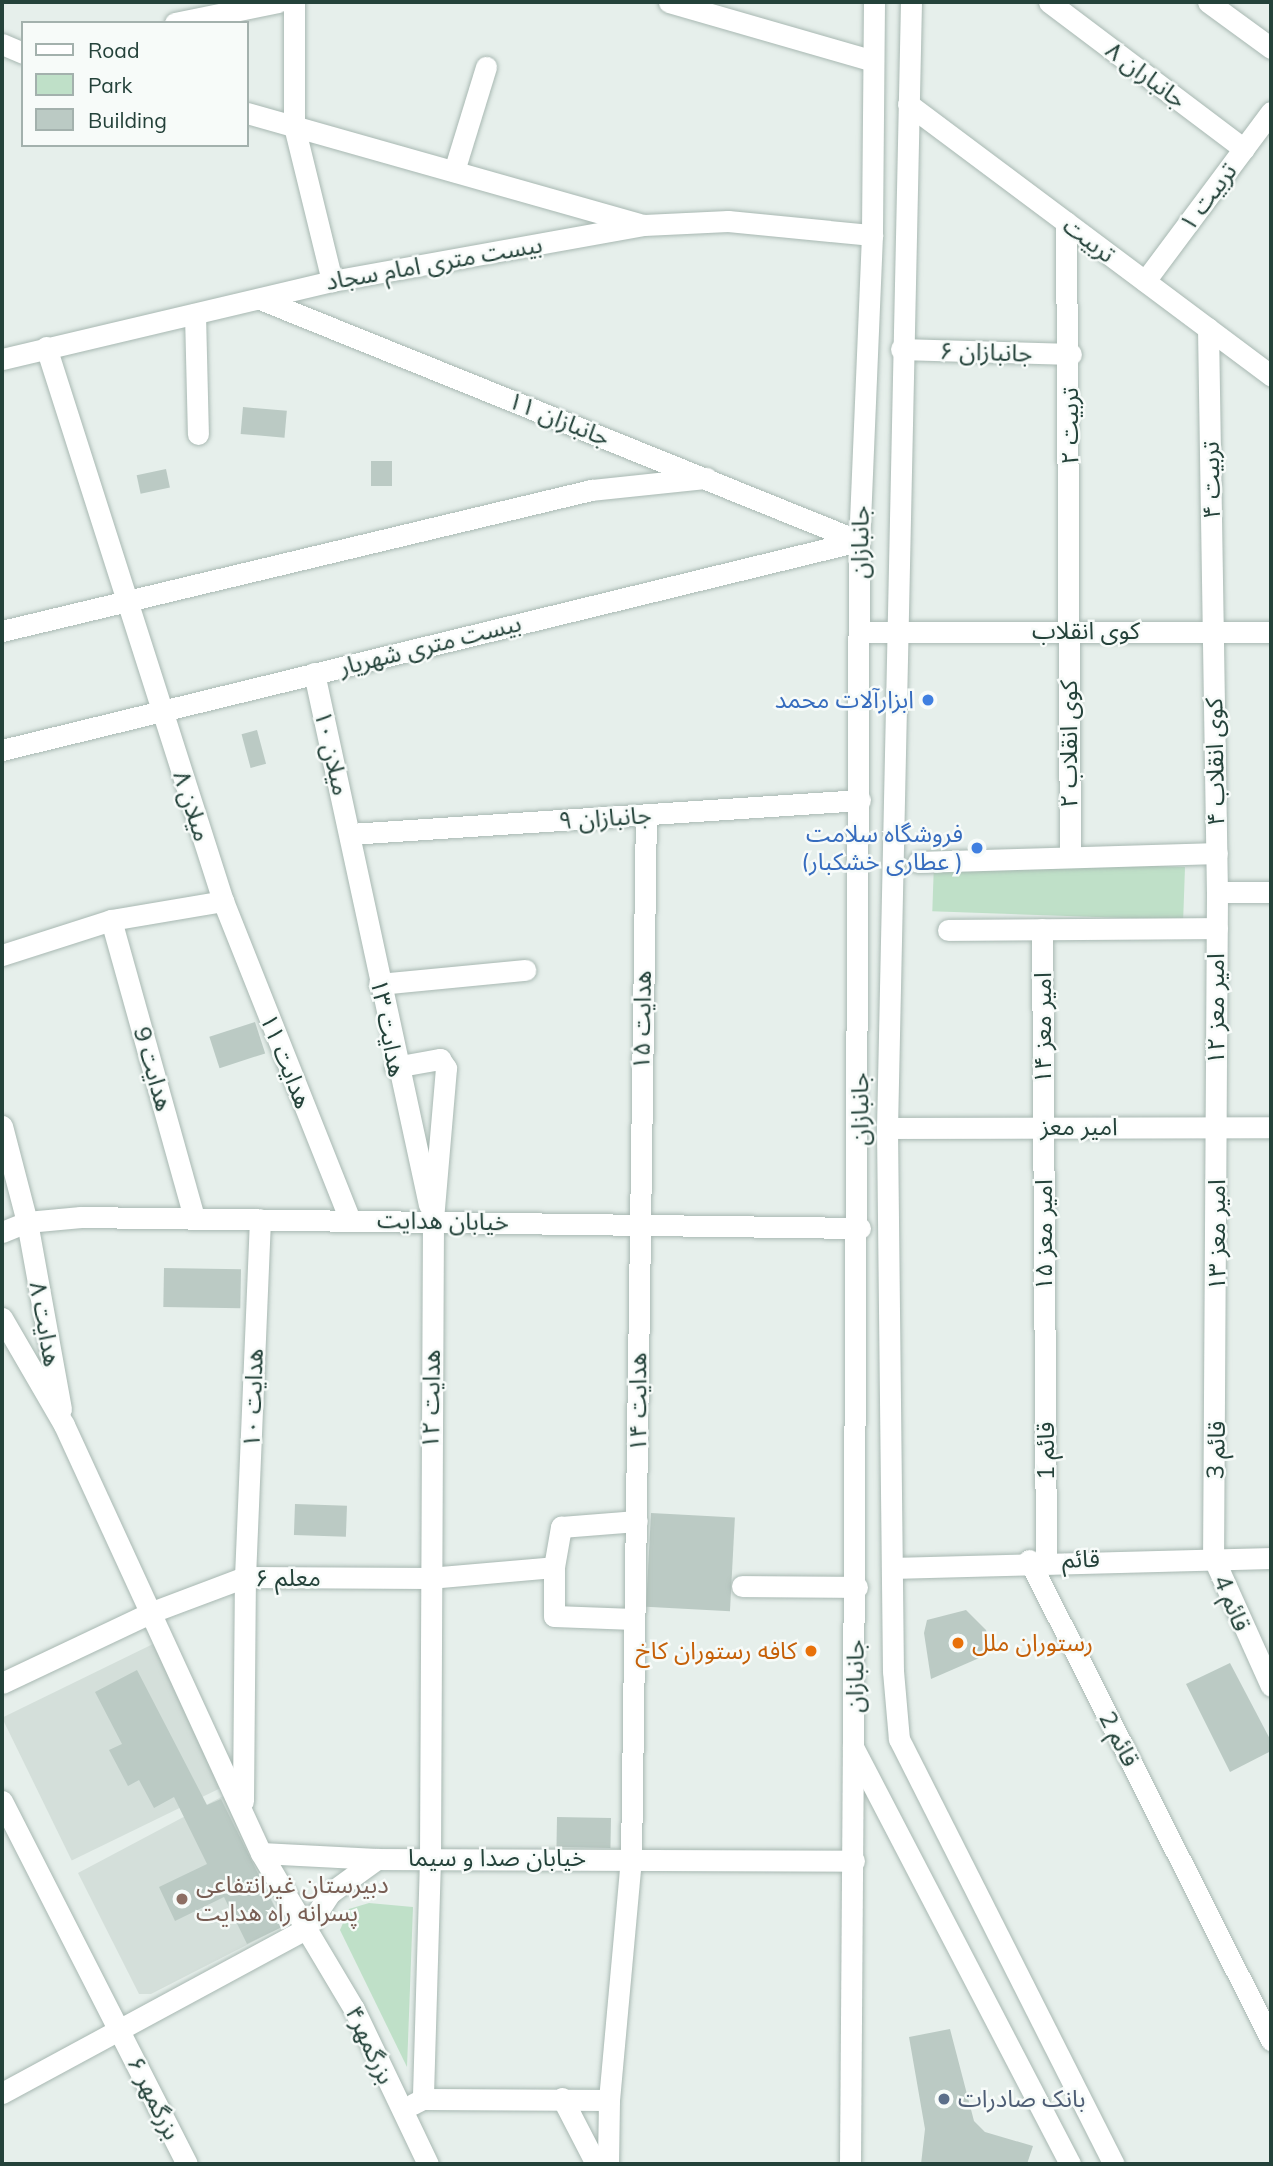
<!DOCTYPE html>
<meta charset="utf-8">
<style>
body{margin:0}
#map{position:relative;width:1273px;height:2166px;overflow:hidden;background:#e6efeb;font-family:Mulish,"Noto Sans Arabic",sans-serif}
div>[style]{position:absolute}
.built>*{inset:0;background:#d4dfda;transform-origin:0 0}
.green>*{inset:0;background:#bfe0c8;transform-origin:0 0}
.building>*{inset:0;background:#bbcac4;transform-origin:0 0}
.roads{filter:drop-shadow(0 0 2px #a8b8b2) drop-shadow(0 0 2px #a8b8b2)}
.street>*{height:21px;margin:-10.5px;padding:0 10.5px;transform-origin:10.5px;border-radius:10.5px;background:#fff}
.secondary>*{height:21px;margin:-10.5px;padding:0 10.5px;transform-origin:10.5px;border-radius:10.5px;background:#fff}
.dots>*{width:19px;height:19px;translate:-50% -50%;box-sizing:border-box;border:4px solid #f7fbf9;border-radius:50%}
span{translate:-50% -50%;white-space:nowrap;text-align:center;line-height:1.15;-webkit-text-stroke:5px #f7fbf9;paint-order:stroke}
.street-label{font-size:24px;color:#24423a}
.shop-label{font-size:24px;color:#366cbe}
.right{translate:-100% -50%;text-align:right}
.food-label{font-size:24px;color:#c56008}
.left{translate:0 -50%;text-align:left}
.education-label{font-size:24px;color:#785e54}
.service-label{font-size:24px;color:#4e5e75}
.frame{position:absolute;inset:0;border:4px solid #24423a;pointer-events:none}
.legend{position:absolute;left:21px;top:21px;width:228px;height:126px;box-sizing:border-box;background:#f7fbf9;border:2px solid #a3b1ad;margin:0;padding:9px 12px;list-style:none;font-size:21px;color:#24423a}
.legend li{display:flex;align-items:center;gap:14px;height:35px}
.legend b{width:35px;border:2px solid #a3b1ad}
</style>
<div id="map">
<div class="built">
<div style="left:153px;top:1644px;width:159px;height:168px;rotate:64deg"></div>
<div style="clip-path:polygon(225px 1795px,284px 1926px,151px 1994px,139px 1994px,78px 1873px)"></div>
</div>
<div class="green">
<div style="left:1185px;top:867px;width:53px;height:251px;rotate:92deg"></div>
<div style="clip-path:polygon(369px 1903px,413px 1907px,407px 2067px,340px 1930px,349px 1909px)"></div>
</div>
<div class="building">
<div style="left:243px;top:407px;width:44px;height:27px;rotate:5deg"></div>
<div style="left:371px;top:461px;width:21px;height:25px"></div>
<div style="left:166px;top:469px;width:19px;height:30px;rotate:78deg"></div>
<div style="left:257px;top:730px;width:35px;height:16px;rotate:75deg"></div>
<div style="left:255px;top:1022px;width:33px;height:48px;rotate:72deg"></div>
<div style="left:164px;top:1268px;width:77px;height:39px;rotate:1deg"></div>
<div style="left:295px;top:1504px;width:52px;height:31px;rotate:2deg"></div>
<div style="left:651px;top:1513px;width:84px;height:94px;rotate:3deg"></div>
<div style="clip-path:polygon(966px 1610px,986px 1630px,993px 1652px,931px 1679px,924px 1633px,927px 1620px)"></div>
<div style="clip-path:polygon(1230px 1663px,1271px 1741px,1271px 1751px,1230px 1772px,1186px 1684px)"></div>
<div style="clip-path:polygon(137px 1670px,207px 1805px,221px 1799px,284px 1926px,247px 1944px,224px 1897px,175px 1921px,159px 1887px,207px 1864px,174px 1797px,154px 1808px,139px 1780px,128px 1786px,109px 1750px,122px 1744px,95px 1692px)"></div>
<div style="left:557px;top:1817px;width:54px;height:30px;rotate:1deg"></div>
<div style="clip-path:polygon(950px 2029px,974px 2121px,985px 2132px,1033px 2146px,1027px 2164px,921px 2164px,925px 2129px,909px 2037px)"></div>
</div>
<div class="roads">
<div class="street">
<div style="left:294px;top:2px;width:124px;rotate:90deg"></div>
<div style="left:294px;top:126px;width:160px;rotate:76.2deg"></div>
<div style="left:669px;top:2px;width:212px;rotate:16.1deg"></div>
<div style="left:1049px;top:2px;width:244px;rotate:37deg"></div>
<div style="left:1208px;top:2px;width:78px;rotate:36.1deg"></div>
<div style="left:175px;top:23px;width:105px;rotate:-11.5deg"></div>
<div style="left:2px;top:44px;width:23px;rotate:23deg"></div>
<div style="left:908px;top:104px;width:454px;rotate:36.8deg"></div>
<div style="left:247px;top:113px;width:407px;rotate:15.8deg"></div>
<div style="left:454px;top:171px;width:109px;rotate:-72.9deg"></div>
<div style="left:1066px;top:222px;width:635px;rotate:89.64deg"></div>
<div style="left:1145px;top:281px;width:211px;rotate:-53.3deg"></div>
<div style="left:260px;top:299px;width:646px;rotate:22deg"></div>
<div style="left:195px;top:314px;width:120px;rotate:88.6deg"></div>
<div style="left:1208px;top:328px;width:564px;rotate:89.09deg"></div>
<div style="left:1217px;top:892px;width:665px;rotate:90.34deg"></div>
<div style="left:1213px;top:1557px;width:141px;rotate:65.8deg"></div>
<div style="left:46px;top:347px;width:582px;rotate:72.28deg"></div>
<div style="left:223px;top:901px;width:343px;rotate:68.3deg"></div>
<div style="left:901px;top:349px;width:170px;rotate:1.7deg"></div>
<div style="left:2px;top:359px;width:339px;rotate:-13.3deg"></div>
<div style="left:332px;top:281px;width:317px;rotate:-10.2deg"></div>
<div style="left:644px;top:225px;width:84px;rotate:-2.7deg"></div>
<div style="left:728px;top:221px;width:145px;rotate:5.6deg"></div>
<div style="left:2px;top:631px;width:606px;rotate:-13.46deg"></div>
<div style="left:591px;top:490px;width:116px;rotate:-6deg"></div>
<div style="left:859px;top:632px;width:412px"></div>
<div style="left:314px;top:673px;width:544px;rotate:77.8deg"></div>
<div style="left:2px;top:750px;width:882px;rotate:-13.71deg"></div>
<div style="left:350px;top:834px;width:511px;rotate:-3.81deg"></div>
<div style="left:918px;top:862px;width:299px;rotate:-1.7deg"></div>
<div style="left:1217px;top:892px;width:54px"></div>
<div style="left:111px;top:920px;width:309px;rotate:74.4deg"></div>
<div style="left:1042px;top:929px;width:631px;rotate:89.64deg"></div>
<div style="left:948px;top:930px;width:269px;rotate:-0.4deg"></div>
<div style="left:2px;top:955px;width:114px;rotate:-17.8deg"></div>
<div style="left:111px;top:920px;width:114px;rotate:-9.6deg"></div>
<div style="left:379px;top:984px;width:147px;rotate:-5.5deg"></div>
<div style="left:395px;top:1067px;width:46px;rotate:-10.1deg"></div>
<div style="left:440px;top:1059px;width:11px;rotate:56deg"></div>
<div style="left:446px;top:1068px;width:154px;rotate:94.9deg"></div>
<div style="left:433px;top:1221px;width:638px;rotate:90.27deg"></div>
<div style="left:430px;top:1859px;width:240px;rotate:91.7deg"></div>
<div style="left:2px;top:1126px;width:99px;rotate:75.4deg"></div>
<div style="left:27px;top:1222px;width:190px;rotate:79.7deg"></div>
<div style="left:887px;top:1128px;width:384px;rotate:-0.1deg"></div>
<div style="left:2px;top:1232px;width:27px;rotate:-22deg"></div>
<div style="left:27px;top:1222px;width:54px;rotate:-5.3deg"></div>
<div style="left:81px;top:1217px;width:779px;rotate:0.81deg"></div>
<div style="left:2px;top:1318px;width:124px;rotate:59.9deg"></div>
<div style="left:64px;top:1425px;width:471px;rotate:65.3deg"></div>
<div style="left:261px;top:1853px;width:182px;rotate:59.2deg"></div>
<div style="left:354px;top:2009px;width:172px;rotate:64.5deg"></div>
<div style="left:1029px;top:1560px;width:538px;rotate:63.24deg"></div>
<div style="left:742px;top:1586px;width:115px;rotate:0.5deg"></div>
<div style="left:634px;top:1619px;width:80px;rotate:-177.9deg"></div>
<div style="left:554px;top:1616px;width:49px;rotate:-90deg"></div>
<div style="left:554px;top:1567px;width:41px;rotate:-80.1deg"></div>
<div style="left:561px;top:1527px;width:76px;rotate:-4.5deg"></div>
<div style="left:2px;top:1683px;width:166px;rotate:-25.3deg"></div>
<div style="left:152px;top:1612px;width:99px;rotate:-20.6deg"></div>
<div style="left:245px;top:1577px;width:184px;rotate:0.3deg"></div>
<div style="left:429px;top:1578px;width:125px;rotate:-5deg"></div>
<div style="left:2px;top:1801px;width:407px;rotate:63deg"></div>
<div style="left:243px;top:1801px;width:224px;rotate:-89.5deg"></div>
<div style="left:245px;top:1577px;width:358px;rotate:-87.6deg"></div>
<div style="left:261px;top:1853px;width:116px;rotate:3deg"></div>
<div style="left:2px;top:2093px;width:347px;rotate:-28.4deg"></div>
<div style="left:307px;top:1928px;width:42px;rotate:-56.7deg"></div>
<div style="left:330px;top:1893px;width:58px;rotate:-35.9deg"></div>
<div style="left:377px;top:1859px;width:477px;rotate:0.2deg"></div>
<div style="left:562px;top:2098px;width:74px;rotate:62.7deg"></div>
<div style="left:413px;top:2104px;width:11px;rotate:-27deg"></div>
<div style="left:423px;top:2099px;width:186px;rotate:0.3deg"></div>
<div style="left:608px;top:2164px;width:64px;rotate:-89.1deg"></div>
<div style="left:609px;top:2100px;width:243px;rotate:-84.8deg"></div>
<div style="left:631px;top:1858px;width:1043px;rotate:-89.18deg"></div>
<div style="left:850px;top:2164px;width:417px;rotate:-89.6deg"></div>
</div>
<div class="secondary">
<div style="left:874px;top:2px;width:233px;rotate:90.5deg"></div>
<div style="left:872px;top:235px;width:306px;rotate:92.4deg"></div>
<div style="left:859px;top:541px;width:1206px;rotate:90.29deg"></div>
<div style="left:853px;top:1747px;width:470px;rotate:62.5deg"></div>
<div style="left:911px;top:2px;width:1126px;rotate:91.22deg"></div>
<div style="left:887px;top:1128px;width:543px;rotate:89.37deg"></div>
<div style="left:893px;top:1671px;width:68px;rotate:85deg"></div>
<div style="left:899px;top:1739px;width:476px;rotate:63.2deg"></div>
<div style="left:892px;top:1568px;width:379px;rotate:-1.5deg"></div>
</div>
</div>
<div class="dots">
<div style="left:928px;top:700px;background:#3f7fe0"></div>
<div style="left:977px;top:848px;background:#3f7fe0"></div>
<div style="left:958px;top:1643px;background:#e8710a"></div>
<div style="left:811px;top:1651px;background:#e8710a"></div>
<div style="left:182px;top:1899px;background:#8d6e63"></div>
<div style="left:944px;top:2099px;background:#5c6f8a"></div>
</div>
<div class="street-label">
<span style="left:1146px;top:75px;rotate:37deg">جانباران ۸</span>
<span style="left:1208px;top:197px;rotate:-53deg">تربیت ۱</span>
<span style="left:1089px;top:240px;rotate:37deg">تربیت</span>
<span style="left:434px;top:263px;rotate:-10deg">بیست متری امام سجاد</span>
<span style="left:986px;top:352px;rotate:2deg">جانبازان ۶</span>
<span style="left:559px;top:419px;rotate:22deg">جانبازان ۱۱</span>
<span style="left:1070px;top:426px;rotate:-90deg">تربیت ۲</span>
<span style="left:1211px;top:480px;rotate:-91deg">تربیت ۴</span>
<span style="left:860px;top:542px;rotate:-89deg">جانبازان</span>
<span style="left:1086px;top:631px">کوی انقلاب</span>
<span style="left:430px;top:645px;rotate:-14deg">بیست متری شهریار</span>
<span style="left:1069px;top:744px;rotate:-90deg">کوی انقلاب ۲</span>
<span style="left:332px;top:753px;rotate:77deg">میلان ۱۰</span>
<span style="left:1215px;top:762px;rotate:-91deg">کوی انقلاب ۴</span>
<span style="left:192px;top:806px;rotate:72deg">میلان ۸</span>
<span style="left:605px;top:818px;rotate:-4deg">جانبازان ۹</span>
<span style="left:1216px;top:1009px;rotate:-90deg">امیر معز ۱۲</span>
<span style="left:642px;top:1020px;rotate:-89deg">هدایت ۱۵</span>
<span style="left:388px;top:1028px;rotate:79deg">هدایت ۱۳</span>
<span style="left:1043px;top:1028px;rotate:-90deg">امیر معز ۱۴</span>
<span style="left:286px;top:1061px;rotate:68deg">هدایت ۱۱</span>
<span style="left:153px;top:1069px;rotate:74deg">هدایت 9</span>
<span style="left:860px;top:1109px;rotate:-90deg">جانبازان</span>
<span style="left:1079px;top:1127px">امیر معز</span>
<span style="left:443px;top:1221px;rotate:1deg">خیابان هدایت</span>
<span style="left:1044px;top:1235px;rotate:-90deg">امیر معز ۱۵</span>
<span style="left:1217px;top:1235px;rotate:-90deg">امیر معز ۱۳</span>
<span style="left:45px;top:1324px;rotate:80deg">هدایت ۸</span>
<span style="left:253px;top:1398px;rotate:-88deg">هدایت ۱۰</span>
<span style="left:431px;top:1399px;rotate:-89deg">هدایت ۱۲</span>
<span style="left:638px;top:1402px;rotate:-90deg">هدایت ۱۴</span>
<span style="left:1216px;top:1450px;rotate:-88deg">قائم 3</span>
<span style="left:1046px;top:1451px;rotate:-90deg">قائم 1</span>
<span style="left:1081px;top:1559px;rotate:-1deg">قائم</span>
<span style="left:288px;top:1578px">معلم ۶</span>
<span style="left:1232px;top:1603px;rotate:68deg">قائم 4</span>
<span style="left:855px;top:1676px;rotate:-89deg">جانبازان</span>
<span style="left:1119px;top:1739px;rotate:63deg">قائم 2</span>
<span style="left:497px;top:1858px">خیابان صدا و سیما</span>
<span style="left:370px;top:2045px;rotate:65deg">بزرگمهر۴</span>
<span style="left:154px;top:2098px;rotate:64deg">بزرگمهر ۶</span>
</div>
<div class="shop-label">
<span class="right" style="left:914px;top:700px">ابزارآلات محمد</span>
<span class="right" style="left:963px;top:848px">فروشگاه سلامت<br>(عطاری خشکبار )</span>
</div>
<div class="food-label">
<span class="left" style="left:972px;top:1643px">رستوران ملل</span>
<span class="right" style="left:797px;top:1651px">کافه رستوران کاخ</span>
</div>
<div class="education-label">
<span class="left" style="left:196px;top:1899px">دبیرستان غیرانتفاعی<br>پسرانه راه هدایت</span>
</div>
<div class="service-label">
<span class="left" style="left:958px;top:2099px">بانک صادرات</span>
</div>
<div class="frame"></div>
<ul class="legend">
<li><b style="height:9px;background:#fff"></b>Road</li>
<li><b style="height:19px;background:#bfe0c8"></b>Park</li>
<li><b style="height:19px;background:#bbcac4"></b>Building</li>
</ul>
</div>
